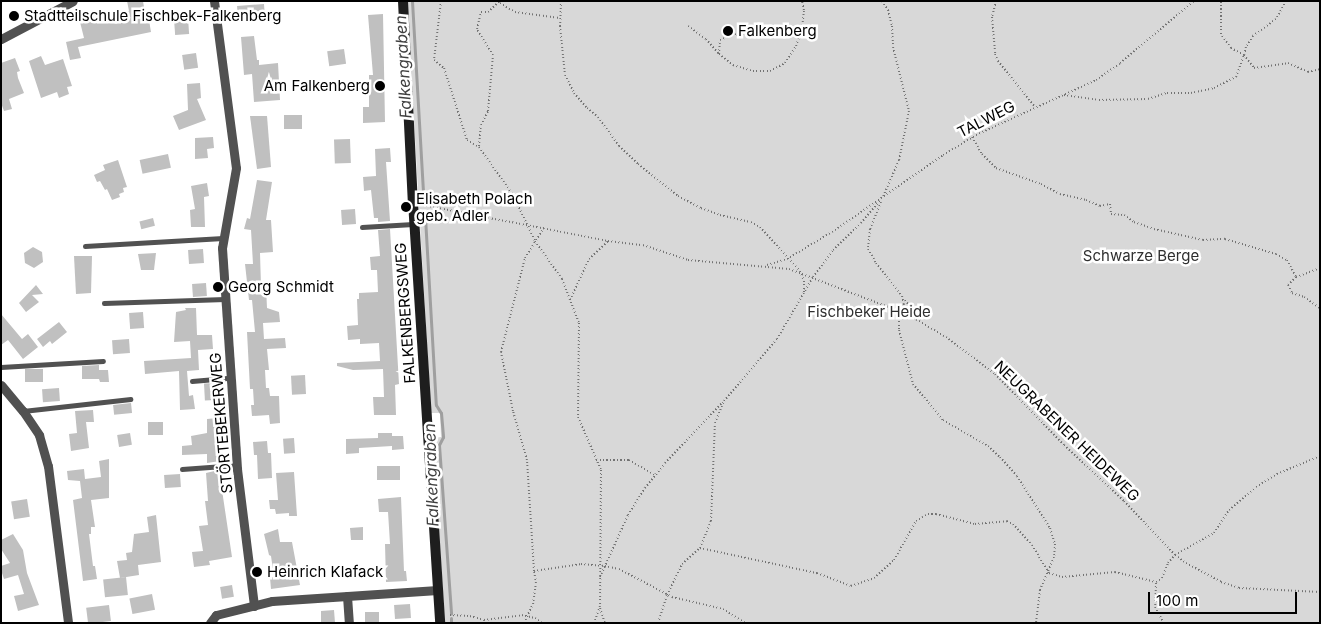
<!DOCTYPE html>
<meta charset="utf-8">
<style>
body{margin:0}
#map{position:relative;width:1321px;height:624px;overflow:hidden;background:#fff;font-family:Inter,sans-serif}
div>[style]{position:absolute}
.green>*{inset:0;background:#d8d8d8}
.stream>*{height:3px;margin:-1.5px;padding:0 1.5px;transform-origin:1.5px;border-radius:1.5px;background:#9f9f9f}
.building>*{inset:0;background:#c0c0c0;transform-origin:0 0}
.path>*{height:2px;margin-top:-1px;transform-origin:0;background:repeating-linear-gradient(90deg,#737373 0 1px,transparent 0 3.5px)}
.lane>*{height:4.5px;margin:-2.25px;padding:0 2.25px;transform-origin:2.25px;border-radius:2.25px;background:#515151}
.street>*{height:9px;margin:-4.5px;padding:0 4.5px;transform-origin:4.5px;border-radius:4.5px;background:#515151}
.secondary>*{height:10px;margin:-5px;padding:0 5px;transform-origin:5px;border-radius:5px;background:#1e1e1e}
.dots>*{width:14px;height:14px;translate:-50% -50%;box-sizing:border-box;border:2px solid #fff;border-radius:50%}
span{translate:-50% -50%;white-space:nowrap;text-align:center;line-height:1.15;-webkit-text-stroke:5px #fff;paint-order:stroke}
.poi-label{font-size:15px;color:#000}
.left{translate:0 -50%;text-align:left}
.right{translate:-100% -50%;text-align:right}
.street-label{font-size:15px;color:#000}
.park-label{font-size:15px;color:#2f2f2f}
.water-label{font-size:16px;color:#404040;font-style:italic}
.frame{position:absolute;inset:0;border:2px solid #000;pointer-events:none}
.scale{position:absolute;left:1148px;top:592px;width:149px;height:22px;box-sizing:border-box;border:2px solid #000;border-top:0;padding-left:6px;font-size:15px;line-height:18px;white-space:nowrap;color:#000;-webkit-text-stroke:4px #fff;paint-order:stroke}
</style>
<div id="map">
<div class="green">
<div style="clip-path:polygon(407px 1px,1320px 1px,1320px 623px,445px 623px,433px 438px,441px 437px,440px 413px,431px 413px)"></div>
</div>
<div class="stream">
<div style="left:412px;top:1px;width:191px;rotate:86.7deg"></div>
<div style="left:425px;top:217px;width:188px;rotate:86.7deg"></div>
<div style="left:436px;top:405px;width:9px;rotate:58deg"></div>
<div style="left:441px;top:413px;width:24px;rotate:85deg"></div>
<div style="left:443px;top:437px;width:9px;rotate:117deg"></div>
<div style="left:439px;top:445px;width:169px;rotate:85.9deg"></div>
<div style="left:451px;top:618px;width:5px;rotate:90deg"></div>
</div>
<div class="building">
<div style="clip-path:polygon(127px 1px,143px 1px,146px 20px,149px 20px,151px 32px,78px 47px,81px 58px,70px 60px,66px 42px,84px 38px,79px 18px,129px 11px)"></div>
<div style="left:264px;top:4px;width:13px;height:27px;rotate:86deg"></div>
<div style="clip-path:polygon(383px 14px,385px 122px,363px 123px,363px 107px,369px 107px,369px 75px,373px 75px,368px 15px)"></div>
<div style="left:188px;top:18px;width:16px;height:14px;rotate:86deg"></div>
<div style="clip-path:polygon(254px 36px,257px 60px,259px 60px,259px 65px,278px 63px,280px 100px,254px 102px,252px 74px,244px 75px,241px 37px)"></div>
<div style="left:344px;top:49px;width:15px;height:17px;rotate:82deg"></div>
<div style="left:196px;top:53px;width:15px;height:14px;rotate:82deg"></div>
<div style="clip-path:polygon(41px 56px,45px 65px,63px 59px,72px 86px,67px 87px,69px 94px,59px 98px,57px 92px,41px 98px,29px 61px)"></div>
<div style="clip-path:polygon(15px 58px,20px 71px,17px 72px,18px 78px,24px 93px,9px 99px,12px 109px,4px 111px,1px 103px,1px 63px)"></div>
<div style="clip-path:polygon(200px 83px,201px 98px,197px 99px,206px 120px,179px 130px,173px 116px,188px 110px,187px 84px)"></div>
<div style="left:284px;top:115px;width:18px;height:14px"></div>
<div style="clip-path:polygon(250px 116px,267px 116px,271px 167px,257px 169px)"></div>
<div style="clip-path:polygon(213px 137px,214px 148px,207px 149px,208px 158px,195px 159px,195px 138px)"></div>
<div style="left:350px;top:139px;width:24px;height:16px;rotate:88deg"></div>
<div style="clip-path:polygon(390px 148px,391px 162px,386px 162px,390px 221px,378px 222px,378px 218px,374px 218px,371px 190px,364px 191px,363px 177px,376px 176px,375px 149px)"></div>
<div style="left:168px;top:154px;width:14px;height:29px;rotate:78deg"></div>
<div style="clip-path:polygon(118px 160px,127px 187px,123px 188px,124px 192px,119px 194px,120px 197px,112px 200px,107px 189px,105px 190px,100px 181px,97px 182px,94px 175px,105px 170px,103px 165px)"></div>
<div style="clip-path:polygon(257px 180px,272px 182px,266px 220px,271px 220px,273px 252px,260px 253px,261px 286px,266px 286px,267px 308px,279px 312px,280px 322px,263px 323px,264px 339px,285px 338px,286px 348px,267px 349px,269px 370px,265px 370px,266px 388px,269px 388px,270px 396px,279px 396px,280px 423px,270px 424px,269px 415px,252px 416px,251px 405px,254px 405px,253px 389px,250px 389px,247px 332px,255px 332px,252px 300px,249px 300px,245px 264px,253px 264px,251px 230px,244px 229px,247px 218px,250px 219px)"></div>
<div style="clip-path:polygon(207px 183px,209px 196px,204px 197px,205px 227px,191px 227px,190px 210px,195px 209px,191px 186px)"></div>
<div style="left:355px;top:209px;width:15px;height:14px;rotate:86deg"></div>
<div style="left:153px;top:218px;width:8px;height:14px;rotate:76deg"></div>
<div style="clip-path:polygon(390px 229px,399px 384px,395px 385px,396px 415px,374px 415px,373px 397px,384px 397px,383px 369px,353px 370px,337px 366px,337px 363px,380px 361px,379px 343px,360px 344px,360px 339px,348px 340px,347px 326px,358px 325px,357px 299px,359px 299px,359px 293px,378px 292px,377px 270px,371px 270px,370px 257px,380px 256px,378px 230px)"></div>
<div style="clip-path:polygon(33px 247px,42px 252px,43px 262px,34px 268px,25px 263px,24px 253px)"></div>
<div style="left:203px;top:249px;width:14px;height:15px;rotate:86deg"></div>
<div style="clip-path:polygon(156px 253px,154px 270px,141px 270px,138px 254px)"></div>
<div style="clip-path:polygon(74px 256px,92px 256px,91px 293px,76px 294px)"></div>
<div style="left:206px;top:283px;width:13px;height:14px;rotate:86deg"></div>
<div style="clip-path:polygon(36px 285px,43px 294px,32px 295px,39px 302px,26px 312px,19px 303px)"></div>
<div style="clip-path:polygon(185px 308px,196px 308px,197px 335px,212px 335px,213px 349px,198px 350px,199px 370px,187px 371px,189px 396px,193px 395px,195px 409px,180px 410px,179px 371px,145px 374px,144px 361px,191px 358px,190px 341px,174px 342px,176px 312px,186px 310px)"></div>
<div style="left:143px;top:312px;width:16px;height:14px;rotate:86deg"></div>
<div style="clip-path:polygon(1px 314px,22px 339px,28px 334px,38px 347px,23px 359px,8px 340px,1px 345px)"></div>
<div style="clip-path:polygon(59px 322px,67px 332px,52px 344px,50px 341px,43px 347px,37px 339px)"></div>
<div style="left:129px;top:339px;width:14px;height:17px;rotate:86deg"></div>
<div style="clip-path:polygon(99px 365px,99px 370px,108px 370px,109px 382px,100px 382px,99px 379px,82px 379px,82px 366px)"></div>
<div style="left:43px;top:369px;width:13px;height:18px;rotate:90deg"></div>
<div style="left:305px;top:375px;width:19px;height:14px;rotate:87deg"></div>
<div style="left:215px;top:383px;width:17px;height:11px;rotate:87deg"></div>
<div style="left:59px;top:388px;width:13px;height:17px;rotate:86deg"></div>
<div style="left:131px;top:403px;width:10px;height:18px;rotate:84deg"></div>
<div style="clip-path:polygon(93px 410px,94px 422px,86px 422px,89px 448px,71px 451px,69px 434px,77px 433px,75px 411px)"></div>
<div style="clip-path:polygon(218px 418px,220px 461px,207px 463px,207px 454px,182px 455px,182px 446px,192px 445px,191px 436px,207px 433px,207px 419px)"></div>
<div style="left:148px;top:422px;width:15px;height:13px"></div>
<div style="left:130px;top:433px;width:12px;height:13px;rotate:81deg"></div>
<div style="clip-path:polygon(378px 433px,392px 433px,392px 436px,403px 436px,404px 449px,392px 450px,392px 446px,359px 448px,359px 453px,346px 454px,346px 439px,378px 438px)"></div>
<div style="left:294px;top:438px;width:15px;height:11px;rotate:86deg"></div>
<div style="clip-path:polygon(267px 441px,268px 453px,271px 453px,272px 478px,258px 479px,257px 455px,254px 455px,253px 442px)"></div>
<div style="clip-path:polygon(109px 459px,109px 498px,91px 500px,95px 527px,91px 527px,91px 534px,89px 534px,93px 566px,95px 566px,97px 579px,83px 581px,73px 500px,82px 498px,80px 481px,68px 480px,67px 471px,84px 469px,85px 479px,101px 477px,99px 461px)"></div>
<div style="left:400px;top:466px;width:14px;height:23px;rotate:90deg"></div>
<div style="clip-path:polygon(219px 470px,232px 557px,209px 561px,210px 565px,194px 567px,192px 552px,203px 551px,199px 526px,208px 525px,205px 501px,208px 501px,206px 473px)"></div>
<div style="clip-path:polygon(294px 472px,297px 516px,289px 516px,289px 513px,276px 514px,275px 509px,270px 509px,269px 500px,278px 500px,276px 473px)"></div>
<div style="left:180px;top:474px;width:13px;height:16px;rotate:86deg"></div>
<div style="clip-path:polygon(401px 497px,404px 571px,406px 571px,407px 581px,386px 582px,385px 544px,390px 544px,388px 512px,379px 512px,378px 499px)"></div>
<div style="left:27px;top:499px;width:18px;height:16px;rotate:81deg"></div>
<div style="clip-path:polygon(156px 515px,161px 562px,138px 565px,139px 575px,120px 578px,117px 561px,127px 560px,126px 553px,132px 552px,134px 534px,149px 532px,147px 517px)"></div>
<div style="clip-path:polygon(363px 527px,363px 540px,351px 540px,350px 528px)"></div>
<div style="clip-path:polygon(278px 529px,280px 542px,292px 542px,300px 585px,271px 589px,270px 578px,274px 577px,271px 556px,269px 555px,264px 534px)"></div>
<div style="clip-path:polygon(13px 534px,23px 550px,27px 573px,39px 605px,18px 611px,14px 596px,24px 594px,18px 575px,4px 579px,1px 570px,1px 566px,10px 563px,1px 549px,1px 540px)"></div>
<div style="left:126px;top:577px;width:18px;height:23px;rotate:84deg"></div>
<div style="left:232px;top:585px;width:12px;height:12px;rotate:81deg"></div>
<div style="left:152px;top:594px;width:16px;height:23px;rotate:79deg"></div>
<div style="left:410px;top:604px;width:14px;height:16px;rotate:86deg"></div>
<div style="left:109px;top:605px;width:16px;height:23px;rotate:83deg"></div>
<div style="clip-path:polygon(334px 610px,335px 623px,321px 623px,321px 611px)"></div>
<div style="left:379px;top:612px;width:11px;height:14px;rotate:90deg"></div>
</div>
<div class="path">
<div style="left:441px;top:1px;width:59px;rotate:96.8deg"></div>
<div style="left:434px;top:60px;width:13px;rotate:39deg"></div>
<div style="left:444px;top:68px;width:76px;rotate:72.3deg"></div>
<div style="left:467px;top:140px;width:14px;rotate:30deg"></div>
<div style="left:479px;top:147px;width:59px;rotate:54.7deg"></div>
<div style="left:513px;top:195px;width:51px;rotate:64.4deg"></div>
<div style="left:535px;top:241px;width:47px;rotate:54.6deg"></div>
<div style="left:562px;top:279px;width:47px;rotate:68.9deg"></div>
<div style="left:579px;top:323px;width:94px;rotate:90.6deg"></div>
<div style="left:578px;top:417px;width:58px;rotate:66.5deg"></div>
<div style="left:601px;top:470px;width:136px;rotate:90.4deg"></div>
<div style="left:600px;top:606px;width:18px;rotate:109deg"></div>
<div style="left:561px;top:1px;width:25px;rotate:92deg"></div>
<div style="left:560px;top:26px;width:49px;rotate:84.2deg"></div>
<div style="left:565px;top:75px;width:20px;rotate:63deg"></div>
<div style="left:574px;top:93px;width:20px;rotate:49deg"></div>
<div style="left:587px;top:108px;width:14px;rotate:39deg"></div>
<div style="left:598px;top:117px;width:36px;rotate:54deg"></div>
<div style="left:619px;top:146px;width:26px;rotate:43deg"></div>
<div style="left:638px;top:164px;width:51px;rotate:38.7deg"></div>
<div style="left:678px;top:196px;width:26px;rotate:28deg"></div>
<div style="left:701px;top:208px;width:20px;rotate:20deg"></div>
<div style="left:720px;top:215px;width:32px;rotate:13deg"></div>
<div style="left:751px;top:222px;width:10px;rotate:29deg"></div>
<div style="left:760px;top:227px;width:59px;rotate:47.7deg"></div>
<div style="left:800px;top:271px;width:11px;rotate:68deg"></div>
<div style="left:804px;top:281px;width:12px;rotate:90deg"></div>
<div style="left:882px;top:1px;width:11px;rotate:56deg"></div>
<div style="left:888px;top:10px;width:16px;rotate:76deg"></div>
<div style="left:892px;top:26px;width:21px;rotate:87deg"></div>
<div style="left:893px;top:47px;width:66px;rotate:76deg"></div>
<div style="left:909px;top:111px;width:50px;rotate:101.5deg"></div>
<div style="left:899px;top:160px;width:40px;rotate:113.4deg"></div>
<div style="left:996px;top:1px;width:16px;rotate:104deg"></div>
<div style="left:992px;top:17px;width:37px;rotate:85deg"></div>
<div style="left:995px;top:54px;width:8px;rotate:67deg"></div>
<div style="left:998px;top:61px;width:59px;rotate:51.2deg"></div>
<div style="left:1286px;top:1px;width:21px;rotate:119deg"></div>
<div style="left:1276px;top:19px;width:29px;rotate:144deg"></div>
<div style="left:1253px;top:36px;width:13px;rotate:122deg"></div>
<div style="left:1246px;top:47px;width:8px;rotate:104deg"></div>
<div style="left:1244px;top:55px;width:16px;rotate:52deg"></div>
<div style="left:1254px;top:68px;width:34px;rotate:-8deg"></div>
<div style="left:1288px;top:63px;width:22px;rotate:24deg"></div>
<div style="left:1308px;top:72px;width:12px;rotate:-14deg"></div>
<div style="left:500px;top:3px;width:17px;rotate:31deg"></div>
<div style="left:515px;top:12px;width:45px;rotate:7.6deg"></div>
<div style="left:688px;top:26px;width:22px;rotate:36deg"></div>
<div style="left:706px;top:39px;width:20px;rotate:49deg"></div>
<div style="left:719px;top:54px;width:18px;rotate:38deg"></div>
<div style="left:733px;top:65px;width:21px;rotate:17deg"></div>
<div style="left:753px;top:71px;width:17px"></div>
<div style="left:770px;top:71px;width:17px;rotate:-28deg"></div>
<div style="left:785px;top:63px;width:20px;rotate:-57deg"></div>
<div style="left:796px;top:46px;width:18px;rotate:-71deg"></div>
<div style="left:802px;top:29px;width:19px;rotate:-84deg"></div>
<div style="left:804px;top:10px;width:9px;rotate:-103deg"></div>
<div style="left:719px;top:54px;width:14px;rotate:-86deg"></div>
<div style="left:720px;top:40px;width:13px;rotate:-23deg"></div>
<div style="left:732px;top:35px;width:24px;rotate:-9deg"></div>
<div style="left:1064px;top:95px;width:35px;rotate:8deg"></div>
<div style="left:1099px;top:100px;width:49px;rotate:-1.2deg"></div>
<div style="left:1148px;top:99px;width:20px;rotate:-18deg"></div>
<div style="left:1167px;top:93px;width:24px"></div>
<div style="left:1191px;top:93px;width:24px;rotate:-12deg"></div>
<div style="left:1214px;top:88px;width:25px;rotate:-27deg"></div>
<div style="left:1236px;top:77px;width:23px;rotate:-70deg"></div>
<div style="left:1244px;top:55px;width:15px;rotate:-152deg"></div>
<div style="left:1231px;top:48px;width:17px;rotate:-126deg"></div>
<div style="left:1221px;top:34px;width:33px;rotate:-90deg"></div>
<div style="left:972px;top:137px;width:20px;rotate:60deg"></div>
<div style="left:982px;top:154px;width:20px;rotate:45deg"></div>
<div style="left:996px;top:168px;width:48px;rotate:19.6deg"></div>
<div style="left:1041px;top:184px;width:21px;rotate:28deg"></div>
<div style="left:1060px;top:194px;width:27px;rotate:13deg"></div>
<div style="left:1086px;top:200px;width:15px;rotate:23deg"></div>
<div style="left:1100px;top:206px;width:10px;rotate:-11deg"></div>
<div style="left:1110px;top:204px;width:10px;rotate:84deg"></div>
<div style="left:1111px;top:214px;width:13px;rotate:4deg"></div>
<div style="left:1124px;top:215px;width:12px;rotate:35deg"></div>
<div style="left:1134px;top:222px;width:21px;rotate:19deg"></div>
<div style="left:1154px;top:229px;width:50px;rotate:12.7deg"></div>
<div style="left:1203px;top:240px;width:22px;rotate:-3deg"></div>
<div style="left:1225px;top:239px;width:53px;rotate:16.4deg"></div>
<div style="left:1276px;top:254px;width:13px;rotate:29deg"></div>
<div style="left:1287px;top:260px;width:19px;rotate:62deg"></div>
<div style="left:479px;top:146px;width:21px;rotate:-85deg"></div>
<div style="left:481px;top:125px;width:16px;rotate:-63deg"></div>
<div style="left:488px;top:111px;width:56px;rotate:-84.9deg"></div>
<div style="left:493px;top:55px;width:31px;rotate:-122deg"></div>
<div style="left:477px;top:29px;width:17px;rotate:-77deg"></div>
<div style="left:481px;top:12px;width:7px"></div>
<div style="left:488px;top:12px;width:16px;rotate:-43deg"></div>
<div style="left:881px;top:202px;width:29px;rotate:112deg"></div>
<div style="left:870px;top:229px;width:20px;rotate:96deg"></div>
<div style="left:868px;top:249px;width:16px;rotate:60deg"></div>
<div style="left:876px;top:263px;width:42px;rotate:51.8deg"></div>
<div style="left:423px;top:205px;width:188px;rotate:11deg"></div>
<div style="left:608px;top:241px;width:35px;rotate:7deg"></div>
<div style="left:643px;top:245px;width:47px;rotate:18.4deg"></div>
<div style="left:688px;top:260px;width:101px;rotate:5.1deg"></div>
<div style="left:789px;top:269px;width:126px;rotate:20.9deg"></div>
<div style="left:907px;top:314px;width:45px;rotate:30.5deg"></div>
<div style="left:946px;top:337px;width:61px;rotate:37.1deg"></div>
<div style="left:995px;top:374px;width:99px;rotate:45.8deg"></div>
<div style="left:1064px;top:445px;width:82px;rotate:43deg"></div>
<div style="left:1124px;top:501px;width:74px;rotate:46.6deg"></div>
<div style="left:1175px;top:555px;width:14px;rotate:36deg"></div>
<div style="left:1186px;top:563px;width:40px;rotate:28deg"></div>
<div style="left:1221px;top:582px;width:19px;rotate:18deg"></div>
<div style="left:1239px;top:588px;width:81px;rotate:2.8deg"></div>
<div style="left:767px;top:265px;width:21px;rotate:-17deg"></div>
<div style="left:787px;top:259px;width:52px;rotate:-31deg"></div>
<div style="left:832px;top:232px;width:135px;rotate:-34.7deg"></div>
<div style="left:943px;top:155px;width:39px;rotate:-31deg"></div>
<div style="left:976px;top:135px;width:132px;rotate:-24.6deg"></div>
<div style="left:1096px;top:80px;width:29px;rotate:-35deg"></div>
<div style="left:1120px;top:63px;width:97px;rotate:-40deg"></div>
<div style="left:1320px;top:268px;width:26px;rotate:159deg"></div>
<div style="left:1296px;top:277px;width:11px;rotate:135deg"></div>
<div style="left:1288px;top:285px;width:9px;rotate:63deg"></div>
<div style="left:1292px;top:293px;width:13px;rotate:18deg"></div>
<div style="left:1304px;top:297px;width:19px;rotate:35deg"></div>
<div style="left:902px;top:296px;width:8px;rotate:76deg"></div>
<div style="left:904px;top:304px;width:15px;rotate:110deg"></div>
<div style="left:899px;top:318px;width:12px;rotate:90deg"></div>
<div style="left:899px;top:330px;width:56px;rotate:75.5deg"></div>
<div style="left:913px;top:384px;width:47px;rotate:50.2deg"></div>
<div style="left:943px;top:420px;width:52px;rotate:30deg"></div>
<div style="left:988px;top:446px;width:16px;rotate:43deg"></div>
<div style="left:1000px;top:457px;width:25px;rotate:48deg"></div>
<div style="left:1017px;top:476px;width:62px;rotate:57.6deg"></div>
<div style="left:1050px;top:528px;width:17px;rotate:73deg"></div>
<div style="left:1055px;top:544px;width:13px;rotate:94deg"></div>
<div style="left:1054px;top:557px;width:36px;rotate:113deg"></div>
<div style="left:1040px;top:590px;width:33px;rotate:97deg"></div>
<div style="left:570px;top:300px;width:45px;rotate:-65.1deg"></div>
<div style="left:589px;top:259px;width:26px;rotate:-43deg"></div>
<div style="left:905px;top:300px;width:25px;rotate:53deg"></div>
<div style="left:596px;top:460px;width:33px"></div>
<div style="left:629px;top:460px;width:30px;rotate:30deg"></div>
<div style="left:700px;top:548px;width:120px;rotate:12.1deg"></div>
<div style="left:817px;top:573px;width:36px;rotate:21deg"></div>
<div style="left:851px;top:586px;width:24px;rotate:-19deg"></div>
<div style="left:874px;top:578px;width:27px;rotate:-42deg"></div>
<div style="left:894px;top:560px;width:45px;rotate:-60.6deg"></div>
<div style="left:916px;top:521px;width:14px;rotate:-30deg"></div>
<div style="left:928px;top:514px;width:8px"></div>
<div style="left:936px;top:514px;width:40px;rotate:14.4deg"></div>
<div style="left:975px;top:524px;width:32px;rotate:-5deg"></div>
<div style="left:1007px;top:521px;width:7px;rotate:27deg"></div>
<div style="left:1013px;top:524px;width:28px;rotate:48deg"></div>
<div style="left:1032px;top:545px;width:33px;rotate:59deg"></div>
<div style="left:1049px;top:573px;width:14px;rotate:17deg"></div>
<div style="left:1062px;top:577px;width:53px;rotate:-5.4deg"></div>
<div style="left:1115px;top:572px;width:42px;rotate:13.7deg"></div>
<div style="left:1156px;top:582px;width:7px;rotate:-34deg"></div>
<div style="left:1162px;top:578px;width:16px;rotate:-68deg"></div>
<div style="left:1168px;top:563px;width:11px;rotate:-49deg"></div>
<div style="left:1175px;top:555px;width:45px;rotate:-29.4deg"></div>
<div style="left:1214px;top:533px;width:27px;rotate:-57deg"></div>
<div style="left:1229px;top:510px;width:35px;rotate:-40deg"></div>
<div style="left:1256px;top:487px;width:25px;rotate:-32deg"></div>
<div style="left:1277px;top:474px;width:47px;rotate:-22.7deg"></div>
<div style="left:534px;top:571px;width:111px;rotate:-93.6deg"></div>
<div style="left:527px;top:460px;width:51px;rotate:-105.9deg"></div>
<div style="left:513px;top:411px;width:60px;rotate:-101.5deg"></div>
<div style="left:501px;top:352px;width:97px;rotate:-75.7deg"></div>
<div style="left:525px;top:258px;width:36px;rotate:-58deg"></div>
<div style="left:600px;top:577px;width:68px;rotate:-65.7deg"></div>
<div style="left:628px;top:515px;width:32px;rotate:-58deg"></div>
<div style="left:645px;top:488px;width:32px;rotate:-51deg"></div>
<div style="left:665px;top:463px;width:83px;rotate:-46.5deg"></div>
<div style="left:1156px;top:583px;width:24px;rotate:92deg"></div>
<div style="left:1155px;top:607px;width:18px;rotate:61deg"></div>
<div style="left:600px;top:608px;width:16px;rotate:72deg"></div>
<div style="left:450px;top:615px;width:20px;rotate:3deg"></div>
<div style="left:470px;top:616px;width:15px;rotate:16deg"></div>
<div style="left:484px;top:620px;width:38px;rotate:-7deg"></div>
<div style="left:522px;top:615px;width:13px;rotate:13deg"></div>
<div style="left:535px;top:618px;width:9px;rotate:36deg"></div>
<div style="left:524px;top:623px;width:21px;rotate:-65deg"></div>
<div style="left:533px;top:604px;width:21px;rotate:-82deg"></div>
<div style="left:536px;top:583px;width:12px;rotate:-99deg"></div>
<div style="left:534px;top:571px;width:48px;rotate:-8.5deg"></div>
<div style="left:581px;top:564px;width:24px;rotate:5deg"></div>
<div style="left:605px;top:566px;width:14px;rotate:12deg"></div>
<div style="left:619px;top:569px;width:60px;rotate:27.8deg"></div>
<div style="left:672px;top:597px;width:52px;rotate:13.2deg"></div>
<div style="left:723px;top:609px;width:26px;rotate:32deg"></div>
<div style="left:658px;top:623px;width:29px;rotate:-72deg"></div>
<div style="left:667px;top:595px;width:34px;rotate:-64deg"></div>
<div style="left:682px;top:564px;width:24px;rotate:-42deg"></div>
<div style="left:700px;top:548px;width:29px;rotate:-68deg"></div>
<div style="left:711px;top:521px;width:98px;rotate:-87.7deg"></div>
<div style="left:715px;top:423px;width:24px;rotate:-68deg"></div>
<div style="left:724px;top:401px;width:82px;rotate:-49.5deg"></div>
<div style="left:777px;top:339px;width:72px;rotate:-59.9deg"></div>
<div style="left:813px;top:277px;width:34px;rotate:-53deg"></div>
<div style="left:833px;top:250px;width:39px;rotate:-44deg"></div>
<div style="left:861px;top:223px;width:31px;rotate:-50deg"></div>
</div>
<div class="lane">
<div style="left:362px;top:227px;width:51px;rotate:-3.4deg"></div>
<div style="left:85px;top:246px;width:138px;rotate:-3.3deg"></div>
<div style="left:104px;top:303px;width:121px;rotate:-1.9deg"></div>
<div style="left:1px;top:367px;width:102px;rotate:-3.4deg"></div>
<div style="left:192px;top:381px;width:38px;rotate:-5deg"></div>
<div style="left:23px;top:411px;width:108px;rotate:-6.4deg"></div>
<div style="left:182px;top:469px;width:55px;rotate:-4.2deg"></div>
</div>
<div class="street">
<div style="left:214px;top:1px;width:168px;rotate:82.5deg"></div>
<div style="left:236px;top:168px;width:81px;rotate:99.9deg"></div>
<div style="left:222px;top:248px;width:222px;rotate:86.1deg"></div>
<div style="left:237px;top:469px;width:138px;rotate:82.9deg"></div>
<div style="left:1px;top:39px;width:81px;rotate:-27.8deg"></div>
<div style="left:1px;top:385px;width:34px;rotate:50deg"></div>
<div style="left:23px;top:411px;width:29px;rotate:56deg"></div>
<div style="left:39px;top:435px;width:32px;rotate:74deg"></div>
<div style="left:48px;top:466px;width:158px;rotate:82.7deg"></div>
<div style="left:347px;top:596px;width:27px;rotate:86deg"></div>
<div style="left:210px;top:623px;width:10px;rotate:-53deg"></div>
<div style="left:216px;top:615px;width:58px;rotate:-14deg"></div>
<div style="left:272px;top:601px;width:166px;rotate:-3.8deg"></div>
</div>
<div class="secondary">
<div style="left:403px;top:1px;width:201px;rotate:87.2deg"></div>
<div style="left:413px;top:202px;width:422px;rotate:86.3deg"></div>
</div>
<div class="dots">
<div style="left:14px;top:16px;background:#000"></div>
<div style="left:728px;top:31px;background:#000"></div>
<div style="left:380px;top:86px;background:#000"></div>
<div style="left:406px;top:207px;background:#000"></div>
<div style="left:218px;top:287px;background:#000"></div>
<div style="left:257px;top:572px;background:#000"></div>
</div>
<div class="poi-label">
<span class="left" style="left:24px;top:16px">Stadtteilschule Fischbek-Falkenberg</span>
<span class="left" style="left:738px;top:31px">Falkenberg</span>
<span class="right" style="left:370px;top:86px">Am Falkenberg</span>
<span class="left" style="left:416px;top:207px">Elisabeth Polach<br>geb. Adler</span>
<span class="left" style="left:228px;top:287px">Georg Schmidt</span>
<span class="left" style="left:267px;top:572px">Heinrich Klafack</span>
</div>
<div class="street-label">
<span style="left:986px;top:119px;rotate:-27deg">TALWEG</span>
<span style="left:405px;top:313px;rotate:-94deg">FALKENBERGSWEG</span>
<span style="left:221px;top:423px;rotate:-95deg">STÖRTEBEKERWEG</span>
<span style="left:1067px;top:431px;rotate:44deg">NEUGRABENER HEIDEWEG</span>
</div>
<div class="park-label">
<span style="left:1141px;top:256px">Schwarze Berge</span>
<span style="left:869px;top:312px">Fischbeker Heide</span>
</div>
<div class="water-label">
<span style="left:403px;top:67px;rotate:-93deg">Falkengraben</span>
<span style="left:431px;top:475px;rotate:-92deg">Falkengraben</span>
</div>
<div class="frame"></div>
<div class="scale">100 m</div>
</div>
